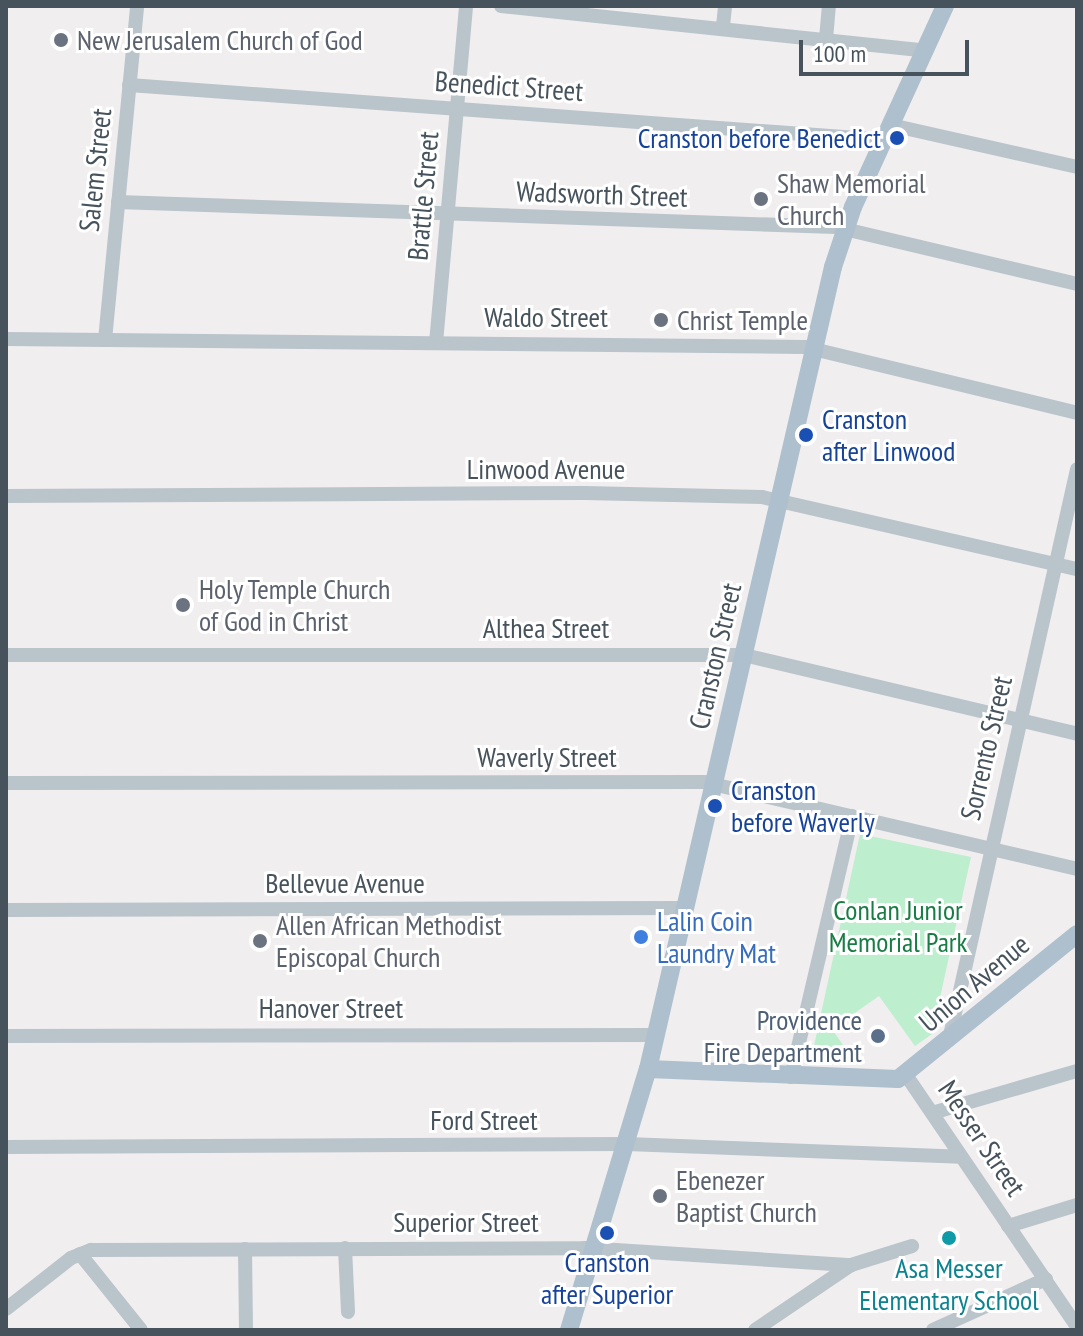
<!DOCTYPE html>
<style>
body{margin:0}
#map{position:relative;width:1083px;height:1336px;overflow:hidden;background:#f1eeef;font-family:"PT Sans Narrow",sans-serif}
div>[style]{position:absolute}
.green>*{inset:0;background:#bdeece}
.minor>*{height:14px;margin:-7px;padding:0 7px;transform-origin:7px;border-radius:7px;background:#bac4cb}
.major>*{height:18px;margin:-9px;padding:0 9px;transform-origin:9px;border-radius:9px;background:#aebfcd}
.dots>*{width:22px;height:22px;translate:-50% -50%;box-sizing:border-box;border:4px solid #fff;border-radius:50%}
span{translate:-50% -50%;white-space:nowrap;text-align:center;line-height:1.15;-webkit-text-stroke:6px #fff;paint-order:stroke}
.worship-label{font-size:28px;color:#5b616d}
.left{translate:0 -50%;text-align:left}
.street-label{font-size:28px;color:#47535c}
.transit-label{font-size:28px;color:#164399}
.right{translate:-100% -50%;text-align:right}
.park-label{font-size:28px;color:#187d45}
.shop-label{font-size:28px;color:#366cbe}
.service-label{font-size:28px;color:#4e5e75}
.culture-label{font-size:28px;color:#0d838f}
.frame{position:absolute;inset:0;border:8px solid #47535c;pointer-events:none}
.scale{position:absolute;left:799px;top:40px;width:170px;height:36px;box-sizing:border-box;border:4px solid #47535c;border-top:0;padding-left:10px;font-size:24px;line-height:28px;white-space:nowrap;color:#47535c;-webkit-text-stroke:6px #fff;paint-order:stroke}
</style>
<div id="map">
<div class="green">
<div style="clip-path:polygon(860px 834px,971px 857px,932px 1034px,915px 1046px,879px 996px,832px 1029px,856px 1064px,812px 1055px)"></div>
</div>
<div class="minor">
<div style="left:501px;top:6px;width:428px;rotate:6deg"></div>
<div style="left:723px;top:26px;width:20px;rotate:-84deg"></div>
<div style="left:826px;top:39px;width:33px;rotate:-85deg"></div>
<div style="left:129px;top:85px;width:758px;rotate:4.16deg"></div>
<div style="left:891px;top:125px;width:191px;rotate:12.7deg"></div>
<div style="left:118px;top:202px;width:718px;rotate:1.99deg"></div>
<div style="left:836px;top:227px;width:248px;rotate:13.3deg"></div>
<div style="left:6px;top:339px;width:799px;rotate:0.57deg"></div>
<div style="left:805px;top:347px;width:280px;rotate:13.6deg"></div>
<div style="left:105px;top:340px;width:336px;rotate:-84.5deg"></div>
<div style="left:436px;top:343px;width:338px;rotate:-84.9deg"></div>
<div style="left:6px;top:496px;width:578px;rotate:-0.3deg"></div>
<div style="left:584px;top:493px;width:178px;rotate:1.3deg"></div>
<div style="left:762px;top:497px;width:323px;rotate:12.9deg"></div>
<div style="left:6px;top:655px;width:738px"></div>
<div style="left:744px;top:655px;width:342px;rotate:13.3deg"></div>
<div style="left:6px;top:783px;width:698px;rotate:-0.08deg"></div>
<div style="left:704px;top:782px;width:383px;rotate:13.1deg"></div>
<div style="left:6px;top:910px;width:678px;rotate:-0.17deg"></div>
<div style="left:6px;top:1036px;width:650px;rotate:-0.09deg"></div>
<div style="left:949px;top:1040px;width:585px;rotate:-77.36deg"></div>
<div style="left:906px;top:1075px;width:305px;rotate:55.8deg"></div>
<div style="left:791px;top:1077px;width:268px;rotate:-76.8deg"></div>
<div style="left:932px;top:1113px;width:151px;rotate:-16.2deg"></div>
<div style="left:6px;top:1147px;width:621px;rotate:-0.28deg"></div>
<div style="left:627px;top:1144px;width:334px;rotate:2.2deg"></div>
<div style="left:1008px;top:1226px;width:72px;rotate:-16.9deg"></div>
<div style="left:345px;top:1248px;width:64px;rotate:87.3deg"></div>
<div style="left:245px;top:1249px;width:81px;rotate:89.3deg"></div>
<div style="left:80px;top:1254px;width:97px;rotate:51.2deg"></div>
<div style="left:6px;top:1309px;width:83px;rotate:-38.1deg"></div>
<div style="left:71px;top:1258px;width:22px;rotate:-22deg"></div>
<div style="left:91px;top:1250px;width:494px;rotate:-0.2deg"></div>
<div style="left:585px;top:1248px;width:267px;rotate:3.7deg"></div>
<div style="left:755px;top:1330px;width:116px;rotate:-34.1deg"></div>
<div style="left:851px;top:1265px;width:64px;rotate:-17.3deg"></div>
<div style="left:933px;top:1330px;width:124px;rotate:-24.3deg"></div>
</div>
<div class="major">
<div style="left:648px;top:1069px;width:250px;rotate:2.3deg"></div>
<div style="left:898px;top:1079px;width:230px;rotate:-39deg"></div>
<div style="left:569px;top:1330px;width:273px;rotate:-73.2deg"></div>
<div style="left:648px;top:1069px;width:823px;rotate:-77.01deg"></div>
<div style="left:833px;top:267px;width:63px;rotate:-71.6deg"></div>
<div style="left:853px;top:207px;width:221px;rotate:-65.4deg"></div>
</div>
<div class="dots">
<div style="left:61px;top:40px;background:#6b7280"></div>
<div style="left:897px;top:138px;background:#1a4fb4"></div>
<div style="left:761px;top:199px;background:#6b7280"></div>
<div style="left:661px;top:320px;background:#6b7280"></div>
<div style="left:806px;top:435px;background:#1a4fb4"></div>
<div style="left:183px;top:605px;background:#6b7280"></div>
<div style="left:715px;top:806px;background:#1a4fb4"></div>
<div style="left:641px;top:937px;background:#3f7fe0"></div>
<div style="left:260px;top:941px;background:#6b7280"></div>
<div style="left:878px;top:1036px;background:#5c6f8a"></div>
<div style="left:660px;top:1196px;background:#6b7280"></div>
<div style="left:607px;top:1233px;background:#1a4fb4"></div>
<div style="left:949px;top:1238px;background:#0f9aa8"></div>
</div>
<div class="worship-label">
<span class="left" style="left:77px;top:40px">New Jerusalem Church of God</span>
<span class="left" style="left:777px;top:199px">Shaw Memorial<br>Church</span>
<span class="left" style="left:677px;top:320px">Christ Temple</span>
<span class="left" style="left:199px;top:605px">Holy Temple Church<br>of God in Christ</span>
<span class="left" style="left:276px;top:941px">Allen African Methodist<br>Episcopal Church</span>
<span class="left" style="left:676px;top:1196px">Ebenezer<br>Baptist Church</span>
</div>
<div class="street-label">
<span style="left:509px;top:86px;rotate:4deg">Benedict Street</span>
<span style="left:95px;top:170px;rotate:-84deg">Salem Street</span>
<span style="left:602px;top:194px;rotate:2deg">Wadsworth Street</span>
<span style="left:423px;top:196px;rotate:-85deg">Brattle Street</span>
<span style="left:546px;top:317px">Waldo Street</span>
<span style="left:546px;top:469px">Linwood Avenue</span>
<span style="left:546px;top:628px">Althea Street</span>
<span style="left:715px;top:656px;rotate:-77deg">Cranston Street</span>
<span style="left:986px;top:748px;rotate:-77deg">Sorrento Street</span>
<span style="left:547px;top:757px">Waverly Street</span>
<span style="left:345px;top:883px">Bellevue Avenue</span>
<span style="left:974px;top:983px;rotate:-40deg">Union Avenue</span>
<span style="left:331px;top:1008px">Hanover Street</span>
<span style="left:484px;top:1120px">Ford Street</span>
<span style="left:982px;top:1138px;rotate:56deg">Messer Street</span>
<span style="left:466px;top:1222px">Superior Street</span>
</div>
<div class="transit-label">
<span class="right" style="left:881px;top:138px">Cranston before Benedict</span>
<span class="left" style="left:822px;top:435px">Cranston<br>after Linwood</span>
<span class="left" style="left:731px;top:806px">Cranston<br>before Waverly</span>
<span style="left:607px;top:1278px">Cranston<br>after Superior</span>
</div>
<div class="park-label">
<span style="left:898px;top:926px">Conlan Junior<br>Memorial Park</span>
</div>
<div class="shop-label">
<span class="left" style="left:657px;top:937px">Lalin Coin<br>Laundry Mat</span>
</div>
<div class="service-label">
<span class="right" style="left:862px;top:1036px">Providence<br>Fire Department</span>
</div>
<div class="culture-label">
<span style="left:949px;top:1284px">Asa Messer<br>Elementary School</span>
</div>
<div class="frame"></div>
<div class="scale">100 m</div>
</div>
